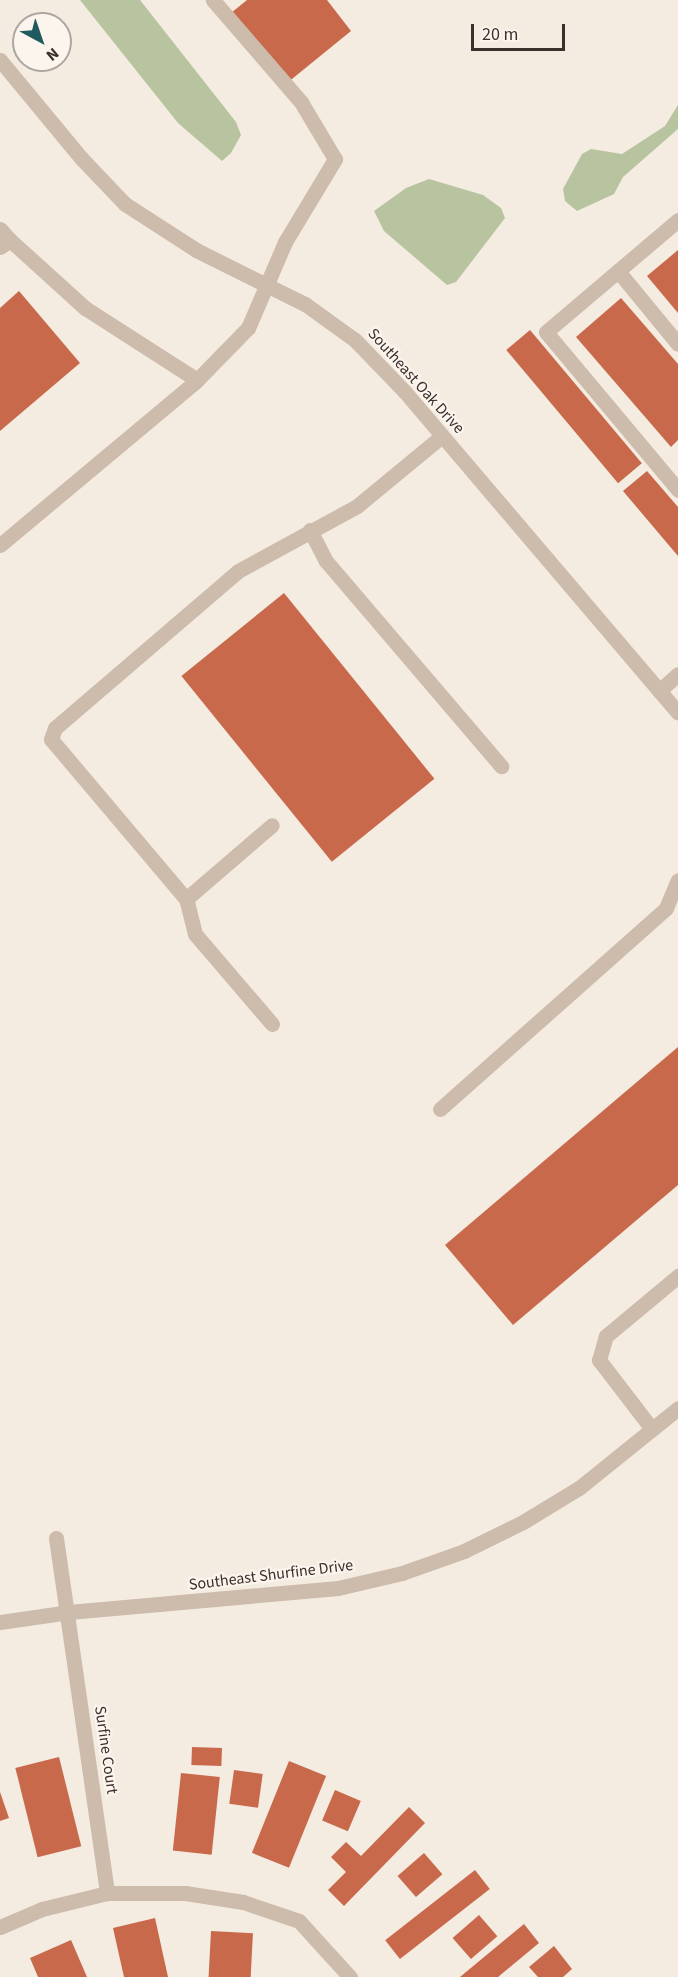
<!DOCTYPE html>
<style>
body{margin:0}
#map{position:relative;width:678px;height:1977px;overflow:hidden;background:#f4ebe1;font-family:"Source Sans 3",sans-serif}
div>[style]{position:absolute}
.green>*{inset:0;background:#b8c4a0}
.building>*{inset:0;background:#c8694b;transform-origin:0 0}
.service>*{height:15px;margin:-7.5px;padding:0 7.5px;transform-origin:7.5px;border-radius:7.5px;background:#cdbbac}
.minor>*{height:15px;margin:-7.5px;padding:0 7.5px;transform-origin:7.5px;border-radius:7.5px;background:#cdbbac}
.tertiary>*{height:15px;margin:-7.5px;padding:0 7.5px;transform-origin:7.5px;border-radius:7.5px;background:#cdbbac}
span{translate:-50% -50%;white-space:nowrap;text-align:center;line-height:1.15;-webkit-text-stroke:4.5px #fbf5ee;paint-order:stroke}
.street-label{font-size:16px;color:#3b302b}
.north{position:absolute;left:12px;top:12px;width:60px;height:60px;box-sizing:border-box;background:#fbf5ee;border:2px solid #aea6a0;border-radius:50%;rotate:140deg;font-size:16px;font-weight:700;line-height:24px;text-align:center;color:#3b302b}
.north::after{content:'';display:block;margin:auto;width:21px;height:27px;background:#1f5a5e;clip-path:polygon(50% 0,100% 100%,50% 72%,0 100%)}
.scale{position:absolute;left:471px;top:24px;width:94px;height:27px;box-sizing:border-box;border:3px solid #3b302b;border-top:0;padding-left:8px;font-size:18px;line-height:21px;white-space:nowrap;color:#3b302b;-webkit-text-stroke:4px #fbf5ee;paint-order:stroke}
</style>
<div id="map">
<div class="green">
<div style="clip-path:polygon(80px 0,140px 0,236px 122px,241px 135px,231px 153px,222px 161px,178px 123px)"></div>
<div style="clip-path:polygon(678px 105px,678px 129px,623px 177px,614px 194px,577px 211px,565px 201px,563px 189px,582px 154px,591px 149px,622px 154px,665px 126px)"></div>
<div style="clip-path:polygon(429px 179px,483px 195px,501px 208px,505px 218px,456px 282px,447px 285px,384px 231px,374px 211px,406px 188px)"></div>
</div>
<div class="building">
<div style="clip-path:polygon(247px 0,327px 0,351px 31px,287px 83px,231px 13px)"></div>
<div style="clip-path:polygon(678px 250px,678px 313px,647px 276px)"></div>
<div style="clip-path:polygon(19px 291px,80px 363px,0 431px,0 308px)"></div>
<div style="clip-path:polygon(621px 298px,678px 364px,678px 440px,671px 447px,576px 337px)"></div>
<div style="left:530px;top:330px;width:174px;height:31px;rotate:50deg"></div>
<div style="clip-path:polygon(647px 471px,678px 507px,678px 556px,623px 491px)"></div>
<div style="left:284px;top:593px;width:239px;height:132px;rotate:51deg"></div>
<div style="clip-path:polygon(678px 1047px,678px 1185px,513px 1325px,445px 1245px)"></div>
<div style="left:192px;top:1747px;width:30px;height:18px;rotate:2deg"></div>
<div style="left:59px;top:1757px;width:92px;height:45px;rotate:76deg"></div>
<div style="left:289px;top:1761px;width:40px;height:99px;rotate:22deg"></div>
<div style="left:234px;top:1770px;width:29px;height:34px;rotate:8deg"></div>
<div style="left:181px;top:1773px;width:39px;height:78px;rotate:6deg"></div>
<div style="left:335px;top:1790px;width:28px;height:33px;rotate:23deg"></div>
<div style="clip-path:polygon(0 1792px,9px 1818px,0 1821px)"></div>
<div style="clip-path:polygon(409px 1807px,425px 1823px,344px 1906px,328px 1890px,346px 1872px,331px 1857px,346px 1842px,361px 1856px)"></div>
<div style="left:424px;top:1853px;width:28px;height:35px;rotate:49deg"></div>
<div style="left:475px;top:1870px;width:24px;height:114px;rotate:52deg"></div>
<div style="left:479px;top:1915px;width:28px;height:35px;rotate:49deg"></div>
<div style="clip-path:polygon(155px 1918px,168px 1977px,124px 1977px,113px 1928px)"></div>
<div style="clip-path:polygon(524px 1924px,539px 1943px,498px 1977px,460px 1977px)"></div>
<div style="left:211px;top:1931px;width:42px;height:46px;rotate:3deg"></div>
<div style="clip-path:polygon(71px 1940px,87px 1977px,38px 1977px,30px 1958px)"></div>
<div style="clip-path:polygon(554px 1946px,572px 1969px,563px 1977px,538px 1977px,529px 1967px)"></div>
</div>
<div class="service">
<div style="left:678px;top:220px;width:173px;rotate:139.7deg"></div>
<div style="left:546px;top:332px;width:206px;rotate:50.1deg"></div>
<div style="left:0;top:229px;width:15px;rotate:48deg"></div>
<div style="left:10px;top:240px;width:12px;rotate:145deg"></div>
<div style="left:10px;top:240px;width:101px;rotate:42.2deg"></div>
<div style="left:85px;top:308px;width:133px;rotate:32.7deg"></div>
<div style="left:197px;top:380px;width:73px;rotate:-45.6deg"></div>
<div style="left:248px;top:328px;width:94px;rotate:-66.7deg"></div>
<div style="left:285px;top:242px;width:97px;rotate:-58.9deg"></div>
<div style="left:335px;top:159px;width:66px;rotate:-120.8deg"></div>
<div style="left:301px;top:102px;width:135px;rotate:-130.8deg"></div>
<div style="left:618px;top:271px;width:94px;rotate:50.6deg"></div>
<div style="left:310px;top:530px;width:35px;rotate:63deg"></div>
<div style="left:326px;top:561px;width:270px;rotate:49.5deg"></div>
<div style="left:0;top:545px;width:257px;rotate:-39.9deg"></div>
<div style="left:659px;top:691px;width:25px;rotate:-42deg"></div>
<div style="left:186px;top:899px;width:113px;rotate:-40.7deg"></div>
<div style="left:272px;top:1024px;width:118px;rotate:-130.5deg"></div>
<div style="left:195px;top:934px;width:36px;rotate:-104deg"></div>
<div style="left:186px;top:899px;width:209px;rotate:-130.2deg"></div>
<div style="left:51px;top:739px;width:12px;rotate:-70deg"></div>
<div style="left:55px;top:728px;width:241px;rotate:-40.6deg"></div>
<div style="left:238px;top:571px;width:136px;rotate:-28.6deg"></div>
<div style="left:357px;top:506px;width:110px;rotate:-39.5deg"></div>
<div style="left:440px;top:1109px;width:302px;rotate:-41.6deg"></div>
<div style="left:666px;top:908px;width:30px;rotate:-67deg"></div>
<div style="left:652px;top:1429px;width:87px;rotate:-127.5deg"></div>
<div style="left:599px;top:1360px;width:25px;rotate:-74deg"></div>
<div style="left:606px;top:1336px;width:94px;rotate:-39.8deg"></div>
</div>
<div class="minor">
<div style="left:0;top:60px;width:129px;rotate:50.4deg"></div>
<div style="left:82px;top:159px;width:62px;rotate:46.3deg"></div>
<div style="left:125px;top:204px;width:85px;rotate:32.9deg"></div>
<div style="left:196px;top:250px;width:122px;rotate:26.4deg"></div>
<div style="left:305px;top:304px;width:62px;rotate:35.8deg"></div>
<div style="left:355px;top:340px;width:72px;rotate:46.1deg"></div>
<div style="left:405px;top:392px;width:421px;rotate:49.6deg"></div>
<div style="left:56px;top:1538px;width:359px;rotate:81.8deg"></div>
<div style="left:0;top:1927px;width:46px;rotate:-23.2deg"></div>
<div style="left:42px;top:1909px;width:67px;rotate:-13.8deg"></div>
<div style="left:107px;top:1893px;width:78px"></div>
<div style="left:185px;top:1893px;width:59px;rotate:8.8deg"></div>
<div style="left:243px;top:1902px;width:59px;rotate:18.7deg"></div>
<div style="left:299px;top:1921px;width:76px;rotate:47.7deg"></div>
</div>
<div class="tertiary">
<div style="left:0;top:1622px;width:70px;rotate:-8.2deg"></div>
<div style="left:69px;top:1612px;width:270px;rotate:-5.1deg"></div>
<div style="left:338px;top:1588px;width:66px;rotate:-13.2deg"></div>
<div style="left:402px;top:1573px;width:66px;rotate:-19.5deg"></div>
<div style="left:464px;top:1551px;width:66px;rotate:-26.2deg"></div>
<div style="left:523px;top:1522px;width:66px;rotate:-31.3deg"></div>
<div style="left:579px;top:1488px;width:127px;rotate:-38.9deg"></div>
</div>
<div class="street-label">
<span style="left:416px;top:381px;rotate:48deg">Southeast Oak Drive</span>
<span style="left:271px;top:1575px;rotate:-7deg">Southeast Shurfine Drive</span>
<span style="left:106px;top:1750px;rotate:82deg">Surfine Court</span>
</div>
<div class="north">N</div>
<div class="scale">20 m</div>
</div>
